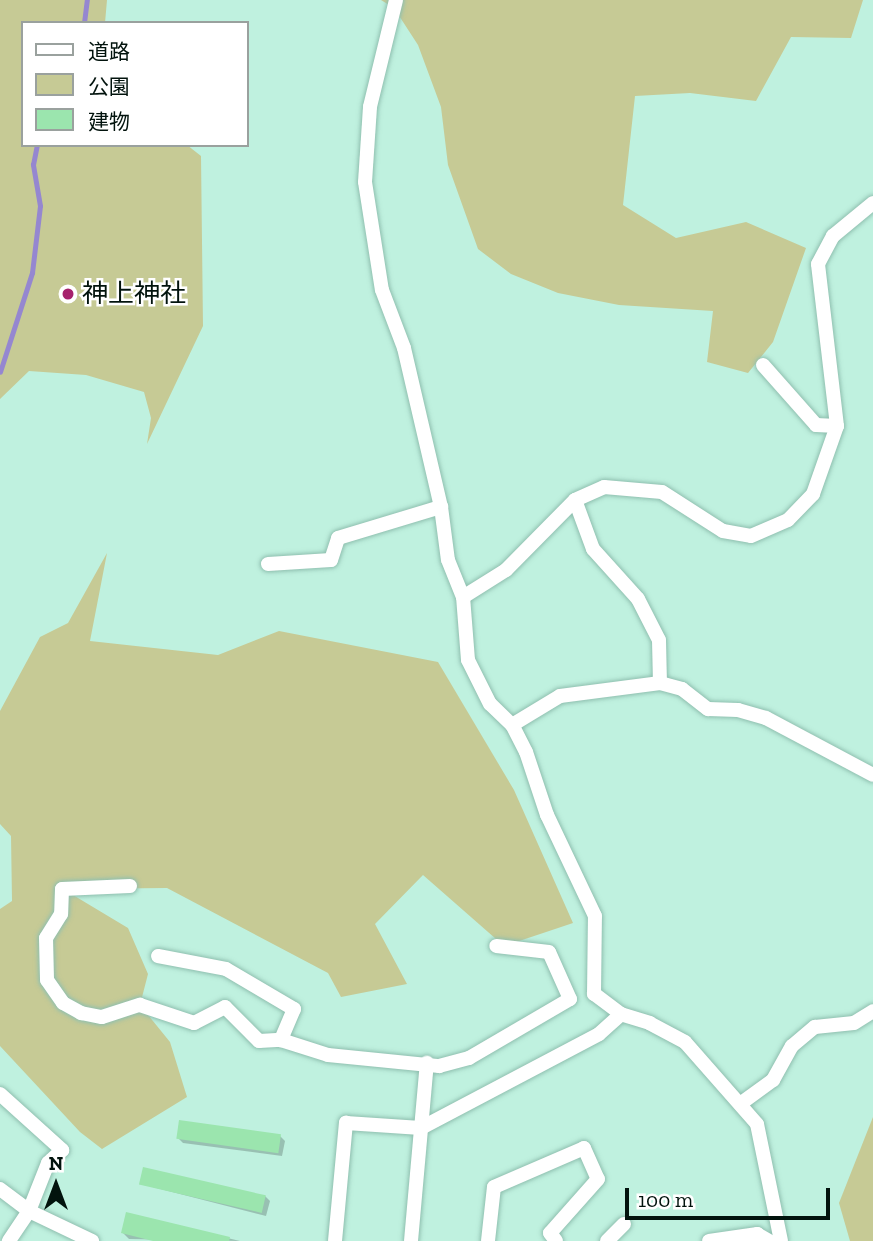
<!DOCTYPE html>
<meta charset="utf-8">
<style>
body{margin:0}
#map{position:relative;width:873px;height:1241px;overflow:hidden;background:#bff1df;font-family:"Zilla Slab","Noto Sans JP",serif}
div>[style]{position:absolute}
.green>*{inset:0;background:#c6ca95}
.shadow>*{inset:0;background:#0003}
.stream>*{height:4.5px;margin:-2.25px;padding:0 2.25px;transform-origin:2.25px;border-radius:2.25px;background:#9587d0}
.building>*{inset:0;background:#9be5ae;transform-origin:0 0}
.roads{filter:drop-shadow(0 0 2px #8fbfaf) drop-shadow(0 0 2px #8fbfaf)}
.minor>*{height:14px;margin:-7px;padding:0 7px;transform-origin:7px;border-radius:7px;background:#fff}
.dots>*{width:19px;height:19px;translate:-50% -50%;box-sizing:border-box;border:4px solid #fff;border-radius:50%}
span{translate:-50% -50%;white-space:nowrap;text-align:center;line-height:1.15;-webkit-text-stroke:5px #fff;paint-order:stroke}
.poi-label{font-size:26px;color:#02130d}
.left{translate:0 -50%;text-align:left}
.legend{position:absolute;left:21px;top:21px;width:228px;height:126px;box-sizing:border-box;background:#fff;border:2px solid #9aa19e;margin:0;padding:9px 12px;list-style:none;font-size:21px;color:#02130d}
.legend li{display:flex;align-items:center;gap:14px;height:35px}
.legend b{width:35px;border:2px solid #9aa19e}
.north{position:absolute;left:21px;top:1150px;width:70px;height:70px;-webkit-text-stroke:5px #fff;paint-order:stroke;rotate:0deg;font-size:19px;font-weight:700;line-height:28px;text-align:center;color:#02130d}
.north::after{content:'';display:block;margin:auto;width:24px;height:32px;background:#02130d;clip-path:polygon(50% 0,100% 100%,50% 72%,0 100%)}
.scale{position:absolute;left:625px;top:1188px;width:205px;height:32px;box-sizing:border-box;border:4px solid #02130d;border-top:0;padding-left:9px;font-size:21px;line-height:24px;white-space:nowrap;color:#02130d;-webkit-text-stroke:5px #fff;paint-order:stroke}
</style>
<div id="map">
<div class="green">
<div style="clip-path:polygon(0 0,107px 0,105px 23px,23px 23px,23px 145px,187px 145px,201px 156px,203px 326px,147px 444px,151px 418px,144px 392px,86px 375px,29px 371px,0 399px)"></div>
<div style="clip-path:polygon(381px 0,863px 0,851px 38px,791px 37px,756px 101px,690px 93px,635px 96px,623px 205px,676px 238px,746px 222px,806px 248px,773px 342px,748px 373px,707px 362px,713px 311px,619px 305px,558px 293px,511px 274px,478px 249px,448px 165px,441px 107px,418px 45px,394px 8px)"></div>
<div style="clip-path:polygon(107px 553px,90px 641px,218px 655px,279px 631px,438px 662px,514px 790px,573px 923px,504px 946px,423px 875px,375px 924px,407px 984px,341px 997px,328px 973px,167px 888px,63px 889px,128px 928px,148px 974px,140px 1005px,170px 1042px,187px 1097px,102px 1149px,80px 1132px,0 1046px,0 909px,12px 901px,11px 836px,0 824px,0 711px,40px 637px,68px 623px)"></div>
<div style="clip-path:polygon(873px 1117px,873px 1241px,850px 1241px,839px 1203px)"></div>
</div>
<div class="shadow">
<div style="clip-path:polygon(280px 1136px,285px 1141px,282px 1156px,183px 1143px,178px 1138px)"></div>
<div style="clip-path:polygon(141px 1184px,265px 1196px,270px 1201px,266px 1216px)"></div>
<div style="clip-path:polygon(127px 1214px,240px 1241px,129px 1239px,123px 1233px)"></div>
</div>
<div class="stream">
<div style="left:84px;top:23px;width:23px;rotate:-83deg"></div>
<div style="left:0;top:372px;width:104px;rotate:-72.1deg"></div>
<div style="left:32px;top:273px;width:67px;rotate:-83.2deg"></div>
<div style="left:40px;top:206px;width:42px;rotate:-99.7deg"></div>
<div style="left:33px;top:165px;width:20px;rotate:-79deg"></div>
</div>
<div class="building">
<div style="left:179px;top:1120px;width:103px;height:19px;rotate:8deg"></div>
<div style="left:143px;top:1167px;width:126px;height:18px;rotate:13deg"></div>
<div style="clip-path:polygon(126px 1212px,230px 1237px,229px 1241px,153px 1241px,121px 1233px)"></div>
</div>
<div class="roads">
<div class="minor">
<div style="left:396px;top:0;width:110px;rotate:103.7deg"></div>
<div style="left:370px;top:107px;width:75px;rotate:93.8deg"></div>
<div style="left:365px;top:182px;width:109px;rotate:81.1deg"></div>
<div style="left:382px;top:290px;width:62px;rotate:69.2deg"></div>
<div style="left:404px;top:348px;width:163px;rotate:76.9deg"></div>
<div style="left:441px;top:507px;width:53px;rotate:82.5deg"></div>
<div style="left:448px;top:560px;width:40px;rotate:68deg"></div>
<div style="left:763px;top:365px;width:80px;rotate:48.5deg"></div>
<div style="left:816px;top:425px;width:21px;rotate:3deg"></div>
<div style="left:575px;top:500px;width:52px;rotate:69.8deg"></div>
<div style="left:593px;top:549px;width:67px;rotate:48deg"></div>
<div style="left:638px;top:599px;width:46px;rotate:62.9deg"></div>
<div style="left:659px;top:640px;width:43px;rotate:88.7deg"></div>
<div style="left:268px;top:564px;width:63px;rotate:-3.6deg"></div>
<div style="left:331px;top:560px;width:23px;rotate:-72deg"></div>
<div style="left:338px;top:538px;width:108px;rotate:-16.8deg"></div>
<div style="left:512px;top:725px;width:56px;rotate:-31.1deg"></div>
<div style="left:560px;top:696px;width:101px;rotate:-7.4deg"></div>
<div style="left:660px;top:683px;width:23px;rotate:15deg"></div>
<div style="left:682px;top:689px;width:33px;rotate:38deg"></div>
<div style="left:708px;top:709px;width:30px;rotate:2deg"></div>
<div style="left:738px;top:710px;width:29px;rotate:16deg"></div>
<div style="left:766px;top:718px;width:121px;rotate:28deg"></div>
<div style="left:130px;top:886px;width:68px;rotate:177.5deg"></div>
<div style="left:62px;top:889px;width:25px;rotate:92deg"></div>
<div style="left:61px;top:914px;width:28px;rotate:122deg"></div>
<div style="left:46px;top:938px;width:42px;rotate:88.6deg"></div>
<div style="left:47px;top:980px;width:28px;rotate:55deg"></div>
<div style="left:63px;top:1003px;width:21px;rotate:29deg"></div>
<div style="left:81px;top:1013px;width:21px;rotate:11deg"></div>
<div style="left:102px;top:1017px;width:40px;rotate:-18deg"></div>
<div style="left:140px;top:1005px;width:57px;rotate:18.4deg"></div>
<div style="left:194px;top:1023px;width:35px;rotate:-27deg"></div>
<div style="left:225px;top:1007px;width:48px;rotate:45deg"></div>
<div style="left:259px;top:1041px;width:22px;rotate:-3deg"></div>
<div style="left:281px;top:1040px;width:49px;rotate:17.7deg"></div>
<div style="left:328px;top:1055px;width:112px;rotate:5.7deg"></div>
<div style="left:439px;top:1066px;width:31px;rotate:-15deg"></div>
<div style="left:469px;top:1058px;width:117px;rotate:-30.3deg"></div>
<div style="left:570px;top:999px;width:51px;rotate:-114.1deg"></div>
<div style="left:549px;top:952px;width:53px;rotate:-173.5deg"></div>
<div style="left:158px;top:956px;width:69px;rotate:10.8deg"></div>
<div style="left:226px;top:969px;width:79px;rotate:30.5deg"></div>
<div style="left:294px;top:1009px;width:34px;rotate:113deg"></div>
<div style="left:0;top:1094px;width:84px;rotate:42.1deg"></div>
<div style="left:62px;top:1150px;width:19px;rotate:137deg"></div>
<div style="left:48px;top:1163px;width:52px;rotate:111.6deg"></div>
<div style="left:29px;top:1211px;width:36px;rotate:124deg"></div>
<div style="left:740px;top:1104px;width:41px;rotate:-36deg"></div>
<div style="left:773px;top:1080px;width:39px;rotate:-61deg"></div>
<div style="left:792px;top:1046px;width:30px;rotate:-40deg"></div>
<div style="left:815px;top:1027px;width:39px;rotate:-6deg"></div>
<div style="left:854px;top:1023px;width:22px;rotate:-32deg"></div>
<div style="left:0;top:1189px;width:36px;rotate:37deg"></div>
<div style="left:29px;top:1211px;width:70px;rotate:25.5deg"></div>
<div style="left:335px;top:1241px;width:119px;rotate:-84.7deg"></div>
<div style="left:346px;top:1123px;width:75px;rotate:3.8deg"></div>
<div style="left:421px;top:1128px;width:201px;rotate:-27.8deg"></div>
<div style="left:599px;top:1034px;width:30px;rotate:-42deg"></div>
<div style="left:411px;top:1241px;width:179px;rotate:-84.9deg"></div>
<div style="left:488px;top:1241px;width:54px;rotate:-83.7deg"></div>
<div style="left:494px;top:1187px;width:98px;rotate:-23.4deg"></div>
<div style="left:584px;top:1148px;width:34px;rotate:66deg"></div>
<div style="left:598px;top:1179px;width:72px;rotate:131.6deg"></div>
<div style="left:550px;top:1233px;width:10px;rotate:53deg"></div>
<div style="left:607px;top:1241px;width:24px;rotate:-45deg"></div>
<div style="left:709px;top:1241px;width:49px;rotate:-8.3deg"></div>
<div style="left:757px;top:1234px;width:14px;rotate:30deg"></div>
<div style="left:781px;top:1241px;width:119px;rotate:-101.6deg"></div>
<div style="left:757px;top:1124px;width:109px;rotate:-131.3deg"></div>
<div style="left:685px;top:1042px;width:40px;rotate:-152deg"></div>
<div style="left:650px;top:1023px;width:30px;rotate:-163deg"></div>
<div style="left:621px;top:1014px;width:34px;rotate:-143deg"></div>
<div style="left:594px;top:994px;width:78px;rotate:-89.3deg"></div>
<div style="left:595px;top:916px;width:112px;rotate:-115.4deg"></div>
<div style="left:547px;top:815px;width:66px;rotate:-108.4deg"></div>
<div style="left:526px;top:752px;width:30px;rotate:-117deg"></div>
<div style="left:512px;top:725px;width:30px;rotate:-136deg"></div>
<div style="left:490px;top:704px;width:49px;rotate:-116.6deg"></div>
<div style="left:468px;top:660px;width:63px;rotate:-94.5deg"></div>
<div style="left:463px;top:597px;width:51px;rotate:-32.1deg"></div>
<div style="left:506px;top:570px;width:98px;rotate:-45.4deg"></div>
<div style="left:575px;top:500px;width:32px;rotate:-24deg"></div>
<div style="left:604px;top:487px;width:58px;rotate:4.9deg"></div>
<div style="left:662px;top:492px;width:72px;rotate:32.6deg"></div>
<div style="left:723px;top:531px;width:28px;rotate:10deg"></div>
<div style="left:751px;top:536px;width:40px;rotate:-23.4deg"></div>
<div style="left:788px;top:520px;width:36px;rotate:-46deg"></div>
<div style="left:813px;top:494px;width:72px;rotate:-70.6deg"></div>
<div style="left:837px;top:426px;width:163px;rotate:-96.7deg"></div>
<div style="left:818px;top:264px;width:32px;rotate:-62deg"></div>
<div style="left:833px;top:236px;width:52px;rotate:-39.5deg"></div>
</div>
</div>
<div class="dots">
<div style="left:68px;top:294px;background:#a6216c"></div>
</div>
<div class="poi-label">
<span class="left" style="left:82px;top:294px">神上神社</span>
</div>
<ul class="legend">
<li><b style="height:9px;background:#fff"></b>道路</li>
<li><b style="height:19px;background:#c6ca95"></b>公園</li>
<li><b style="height:19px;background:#9be5ae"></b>建物</li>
</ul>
<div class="north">N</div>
<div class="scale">100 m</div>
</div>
